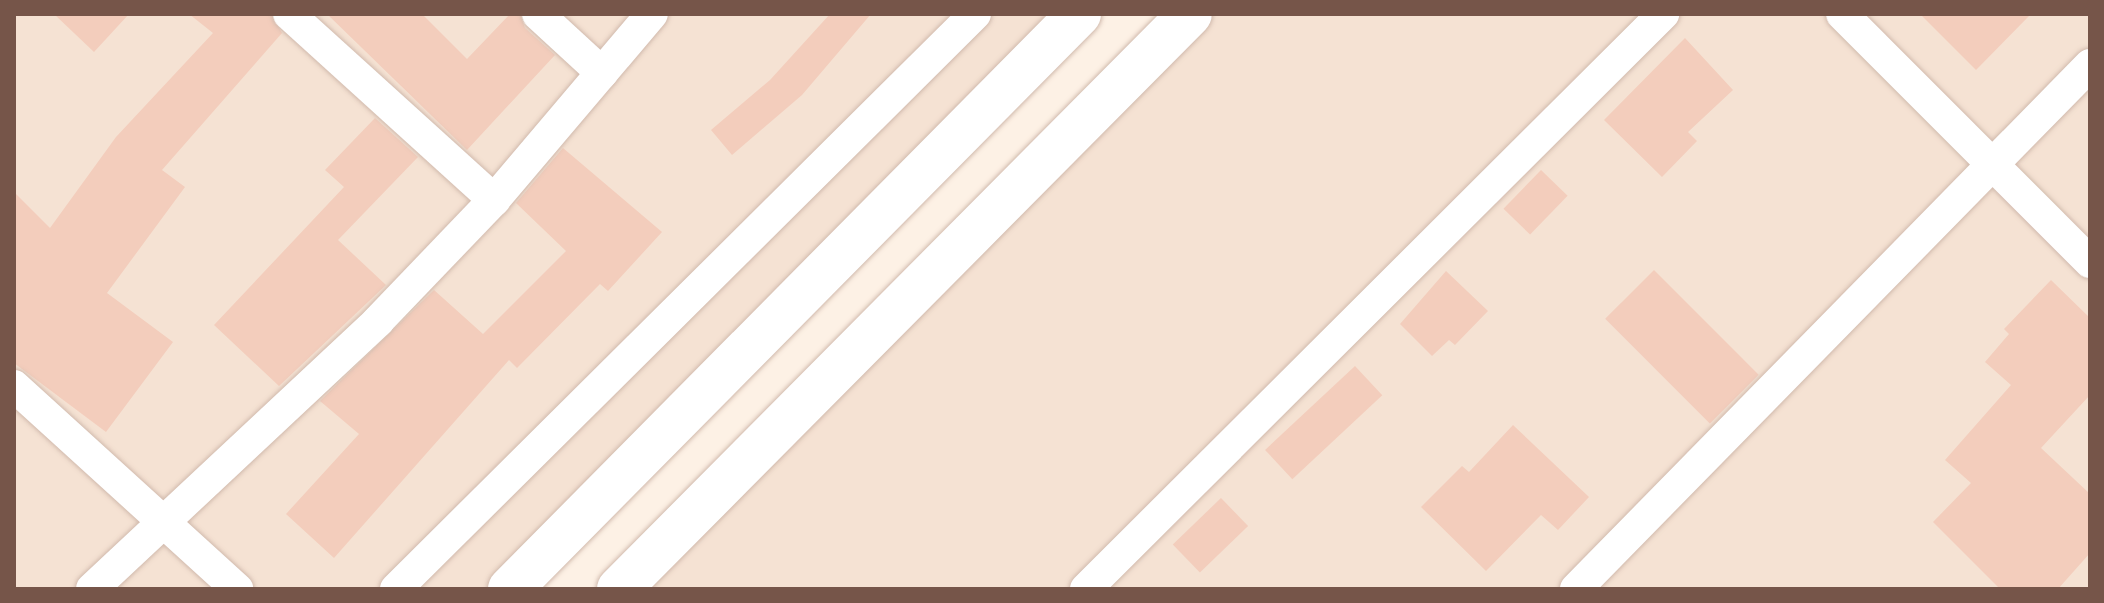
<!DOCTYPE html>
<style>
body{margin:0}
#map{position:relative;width:2104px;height:603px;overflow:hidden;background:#fdf1e5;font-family:"Alegreya Sans",sans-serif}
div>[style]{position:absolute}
.residential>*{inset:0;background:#f5e2d3}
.building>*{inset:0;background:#f3cdbc;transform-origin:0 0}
.roads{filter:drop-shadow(0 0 2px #d1baad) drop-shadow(0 0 2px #d1baad)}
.street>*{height:32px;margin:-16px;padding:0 16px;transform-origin:16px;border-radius:16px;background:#fff}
.secondary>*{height:44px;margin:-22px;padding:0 22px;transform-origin:22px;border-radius:22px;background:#fff}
span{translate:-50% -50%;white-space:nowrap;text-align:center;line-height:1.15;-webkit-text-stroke:6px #fff6ec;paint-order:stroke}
.frame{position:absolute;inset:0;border:16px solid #765549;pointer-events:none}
</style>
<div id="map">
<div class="residential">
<div style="clip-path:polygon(14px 14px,1079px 14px,510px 589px,14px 589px)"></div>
<div style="clip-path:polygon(1190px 14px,2090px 14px,2090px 589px,619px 589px)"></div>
</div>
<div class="building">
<div style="clip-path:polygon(54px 14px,129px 14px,94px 52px)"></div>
<div style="clip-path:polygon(189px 14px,271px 14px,282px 33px,162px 170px,185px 187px,107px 293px,173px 342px,106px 432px,14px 363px,14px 192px,50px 228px,116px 137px,213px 33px)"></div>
<div style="clip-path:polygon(327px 14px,422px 14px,467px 59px,510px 14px,520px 14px,525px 28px,555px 55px,467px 150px)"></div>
<div style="clip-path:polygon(830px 14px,871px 14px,802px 95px,732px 155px,711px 130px,770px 80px)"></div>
<div style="clip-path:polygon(1920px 14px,2031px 14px,1976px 70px)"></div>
<div style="clip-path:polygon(1685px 38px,1733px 90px,1688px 132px,1697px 141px,1662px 177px,1604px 120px)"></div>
<div style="clip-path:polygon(375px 118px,418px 157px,338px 240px,386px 285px,279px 386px,214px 325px,344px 187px,325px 170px)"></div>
<div style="clip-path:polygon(563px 148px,662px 232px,608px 291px,600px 284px,517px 368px,509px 360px,334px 558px,286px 514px,359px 434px,320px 401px,434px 290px,483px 334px,566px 251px,516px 203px)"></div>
<div style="left:1541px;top:170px;width:37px;height:54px;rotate:44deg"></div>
<div style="left:1654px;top:270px;width:148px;height:69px;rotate:45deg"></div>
<div style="clip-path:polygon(1446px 271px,1488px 311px,1455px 345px,1449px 340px,1432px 356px,1400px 324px)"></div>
<div style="clip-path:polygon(2051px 280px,2090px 318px,2090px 395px,2041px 448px,2090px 494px,2090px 553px,2058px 589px,2000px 589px,1933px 522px,1971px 483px,1945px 460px,2011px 385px,1985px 362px,2009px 334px,2004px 329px)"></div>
<div style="left:1355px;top:366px;width:40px;height:123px;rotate:47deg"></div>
<div style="clip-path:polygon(1513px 425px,1589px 497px,1558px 530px,1541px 515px,1486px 571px,1421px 507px,1462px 466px,1469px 472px)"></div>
<div style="left:1221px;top:498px;width:39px;height:67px;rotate:46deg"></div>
</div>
<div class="roads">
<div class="street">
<div style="left:289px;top:14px;width:277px;rotate:42.2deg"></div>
<div style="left:538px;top:14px;width:87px;rotate:42.7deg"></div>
<div style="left:1842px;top:14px;width:351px;rotate:45deg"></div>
<div style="left:14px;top:386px;width:302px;rotate:42.3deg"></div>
<div style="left:92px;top:589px;width:392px;rotate:-43.1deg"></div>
<div style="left:378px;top:321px;width:168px;rotate:-46.2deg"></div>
<div style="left:494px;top:200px;width:244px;rotate:-49.7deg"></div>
<div style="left:396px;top:589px;width:816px;rotate:-44.8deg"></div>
<div style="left:1086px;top:589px;width:815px;rotate:-44.9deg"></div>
<div style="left:1576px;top:589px;width:734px;rotate:-45.55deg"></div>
</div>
<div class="secondary">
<div style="left:510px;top:589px;width:809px;rotate:-45.3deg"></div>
<div style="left:619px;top:589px;width:810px;rotate:-45.2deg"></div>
</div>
</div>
<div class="frame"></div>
</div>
